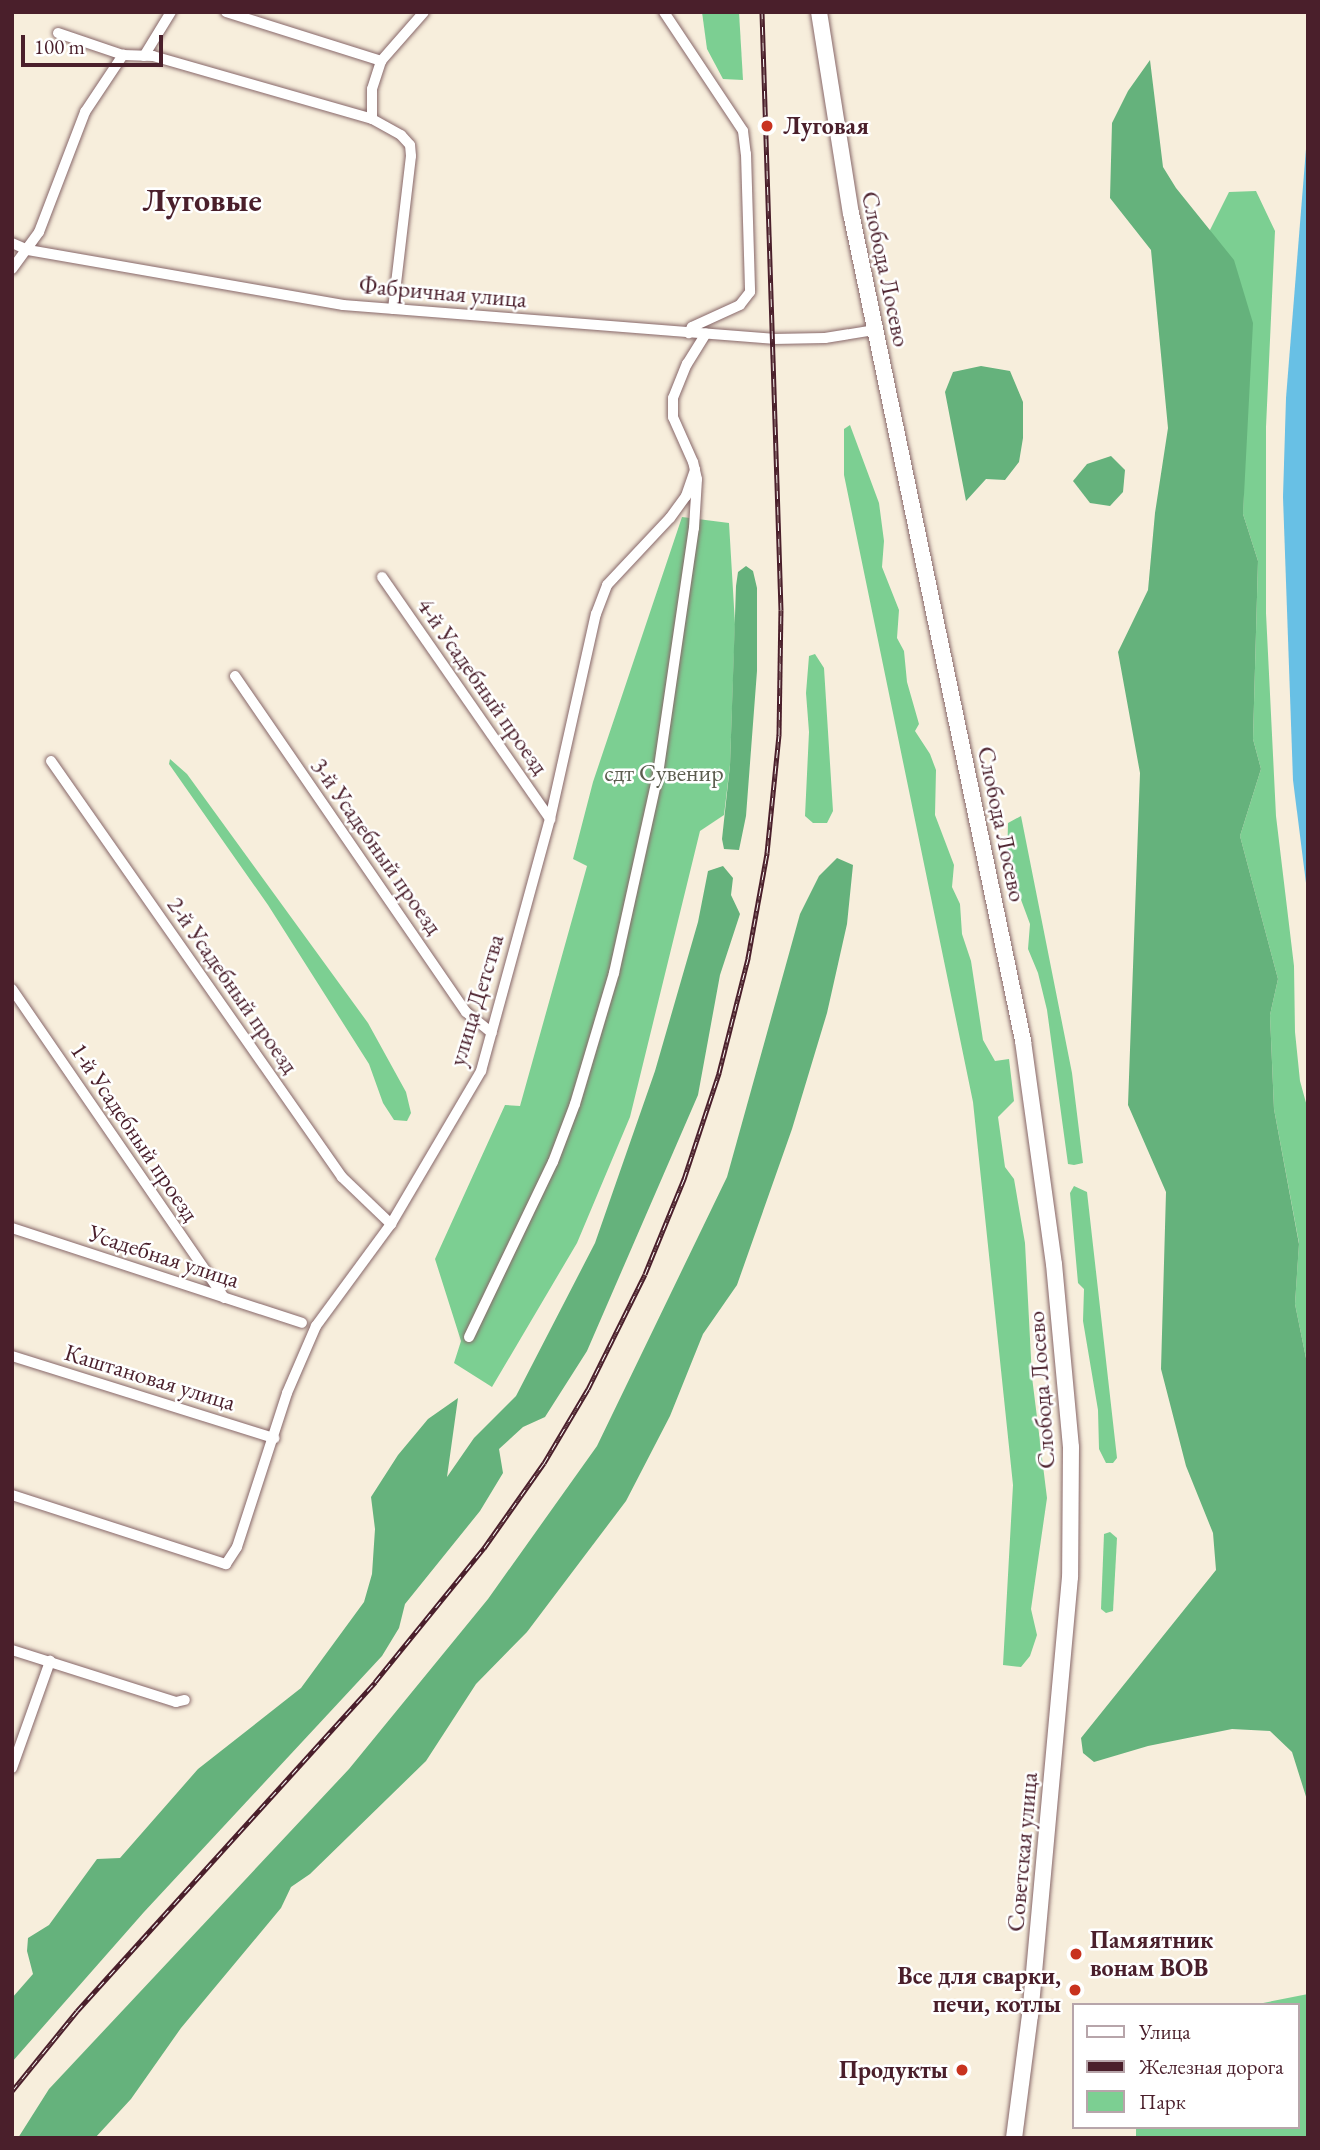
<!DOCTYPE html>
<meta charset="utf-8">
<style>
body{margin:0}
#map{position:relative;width:1320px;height:2150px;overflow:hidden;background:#f7eedc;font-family:"EB Garamond",serif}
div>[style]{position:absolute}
.green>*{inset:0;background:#7ccf92}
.forest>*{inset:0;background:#65b27c}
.water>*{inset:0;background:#68c0e5}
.roads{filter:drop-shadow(0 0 2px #876769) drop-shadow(0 0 2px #876769)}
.minor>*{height:10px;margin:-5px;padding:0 5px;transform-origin:5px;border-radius:5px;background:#fff}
.primary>*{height:16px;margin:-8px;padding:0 8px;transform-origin:8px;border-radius:8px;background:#fff}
.rail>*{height:5px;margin-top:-2.5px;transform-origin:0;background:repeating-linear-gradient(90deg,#fff 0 8px,#4a1f2b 0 16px);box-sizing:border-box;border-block:2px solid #4a1f2b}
.dots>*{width:19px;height:19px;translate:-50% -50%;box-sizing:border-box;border:4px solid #fff;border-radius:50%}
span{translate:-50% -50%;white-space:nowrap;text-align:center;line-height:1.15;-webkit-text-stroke:5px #fff;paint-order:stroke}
.poi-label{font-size:24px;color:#4a1f2b;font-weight:700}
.left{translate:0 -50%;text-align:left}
.right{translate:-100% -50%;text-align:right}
.street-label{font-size:24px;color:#4a1f2b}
.park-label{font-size:24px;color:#5c5d4f}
.district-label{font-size:32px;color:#4a1f2b;font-weight:700}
.frame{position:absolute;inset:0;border:14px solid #4a1f2b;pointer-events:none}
.legend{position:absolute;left:1072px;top:2003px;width:228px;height:126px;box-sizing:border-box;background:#fff;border:2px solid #b7a5aa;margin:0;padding:9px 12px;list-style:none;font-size:21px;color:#4a1f2b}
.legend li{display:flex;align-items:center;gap:14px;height:35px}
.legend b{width:35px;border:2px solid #b7a5aa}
.scale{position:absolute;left:21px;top:35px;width:142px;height:32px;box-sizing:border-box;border:4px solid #4a1f2b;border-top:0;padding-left:9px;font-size:21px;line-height:24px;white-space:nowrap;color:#4a1f2b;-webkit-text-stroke:5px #fff;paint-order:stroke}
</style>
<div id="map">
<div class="green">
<div style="clip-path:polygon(702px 12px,739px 12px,743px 80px,723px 79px,707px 49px)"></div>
<div style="clip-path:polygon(1256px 191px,1275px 231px,1266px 427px,1266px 613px,1276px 816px,1294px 966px,1295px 1032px,1300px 1081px,1308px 1110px,1308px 1368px,1295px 1304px,1299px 1243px,1274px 1109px,1270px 1015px,1278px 979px,1240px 836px,1261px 769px,1253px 739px,1258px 561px,1243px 514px,1244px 482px,1210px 230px,1229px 192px)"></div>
<div style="clip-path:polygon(850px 425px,879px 503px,884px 541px,882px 567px,899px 610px,897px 638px,904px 651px,907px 682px,919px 724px,915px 731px,930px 754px,936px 770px,935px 815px,954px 865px,952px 887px,960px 904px,962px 934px,971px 961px,983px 1040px,995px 1061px,1009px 1059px,1014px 1101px,998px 1117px,1005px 1167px,1014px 1179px,1025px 1243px,1032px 1377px,1047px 1498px,1031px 1609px,1037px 1635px,1030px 1656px,1021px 1667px,1003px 1665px,1013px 1485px,973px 1102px,844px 475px,844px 429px)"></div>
<div style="clip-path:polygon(682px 517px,729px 523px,735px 624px,730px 765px,724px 815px,700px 831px,630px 1117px,577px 1243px,492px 1387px,454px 1363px,461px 1341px,435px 1259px,505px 1105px,520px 1106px,587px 866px,573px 859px,593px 782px)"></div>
<div style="clip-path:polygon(815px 654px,824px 668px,833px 811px,827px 823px,813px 823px,805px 816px,809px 732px,806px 693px,809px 656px)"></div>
<div style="clip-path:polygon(170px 759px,187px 774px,368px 1023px,406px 1092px,411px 1113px,407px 1121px,394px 1120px,383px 1103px,369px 1064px,268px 905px,169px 764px)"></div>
<div style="clip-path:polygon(1021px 816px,1072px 1073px,1083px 1163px,1074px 1165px,1068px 1164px,1047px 1010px,1038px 973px,1028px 949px,1030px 924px,1007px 862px,1008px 823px)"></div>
<div style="clip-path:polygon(1074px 1186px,1087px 1192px,1117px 1458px,1113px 1463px,1106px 1463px,1099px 1449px,1098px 1410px,1083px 1321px,1084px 1289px,1078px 1283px,1070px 1193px)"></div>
<div style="clip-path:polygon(1110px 1532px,1117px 1538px,1113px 1611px,1106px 1613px,1101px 1609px,1104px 1534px)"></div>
<div style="clip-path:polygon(1308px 1994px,1308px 2138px,1136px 2138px,1136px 2127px,1297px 2127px,1297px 2005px,1253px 2005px)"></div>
</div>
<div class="forest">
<div style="clip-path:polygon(1150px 60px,1163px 167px,1176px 188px,1234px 260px,1253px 323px,1243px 514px,1258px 561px,1253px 739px,1261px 769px,1240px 836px,1278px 979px,1270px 1015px,1274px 1109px,1299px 1244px,1295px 1304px,1308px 1368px,1308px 1803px,1292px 1752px,1270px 1731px,1232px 1729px,1148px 1746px,1094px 1762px,1083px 1753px,1081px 1738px,1216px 1570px,1213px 1533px,1186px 1466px,1161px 1369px,1166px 1192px,1128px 1105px,1140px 773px,1118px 652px,1148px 590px,1155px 513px,1168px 428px,1151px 250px,1110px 198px,1112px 123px,1128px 91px)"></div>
<div style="clip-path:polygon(981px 366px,1010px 371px,1023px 402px,1023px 438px,1019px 462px,1005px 480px,986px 479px,966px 501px,945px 392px,953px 372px)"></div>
<div style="clip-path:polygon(1111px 456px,1125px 470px,1123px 492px,1110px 506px,1090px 503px,1073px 481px,1087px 464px)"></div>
<div style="clip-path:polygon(746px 566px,753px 571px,757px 588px,757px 671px,746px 816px,739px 850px,724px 849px,722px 839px,730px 765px,736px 586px,738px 572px)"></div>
<div style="clip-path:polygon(837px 858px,853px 865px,847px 924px,827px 1013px,792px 1129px,737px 1285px,703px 1334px,670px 1416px,626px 1501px,527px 1632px,476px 1684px,426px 1761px,310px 1874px,291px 1887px,281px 1908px,181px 2028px,131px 2099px,95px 2138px,18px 2138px,49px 2089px,349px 1769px,488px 1599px,597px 1446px,727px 1177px,800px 914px,819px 876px)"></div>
<div style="clip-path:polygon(723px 866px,733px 878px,731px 895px,740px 914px,720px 975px,698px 1095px,587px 1351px,545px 1417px,523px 1427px,499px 1449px,503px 1473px,480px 1511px,405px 1604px,399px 1628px,382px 1656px,144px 1912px,12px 2062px,12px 1998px,33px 1974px,27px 1951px,28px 1938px,49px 1925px,97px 1859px,120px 1858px,198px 1769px,301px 1688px,364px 1602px,372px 1574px,375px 1529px,371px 1497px,398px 1455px,428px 1419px,458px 1398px,447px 1477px,474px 1438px,516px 1396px,595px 1243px,655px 1071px,698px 922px,708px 871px)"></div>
</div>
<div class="water">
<div style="clip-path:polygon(1308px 124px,1308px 899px,1293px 780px,1283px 497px,1286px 398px)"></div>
</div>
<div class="roads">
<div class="minor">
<div style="left:226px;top:12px;width:163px;rotate:17.5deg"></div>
<div style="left:664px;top:12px;width:143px;rotate:56.4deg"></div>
<div style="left:743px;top:131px;width:23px;rotate:83deg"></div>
<div style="left:746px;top:154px;width:138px;rotate:88.3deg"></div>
<div style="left:750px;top:292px;width:16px;rotate:128deg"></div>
<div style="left:740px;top:305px;width:53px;rotate:155.4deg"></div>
<div style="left:692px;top:327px;width:7px;rotate:117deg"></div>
<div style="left:58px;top:33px;width:69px;rotate:18.7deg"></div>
<div style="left:123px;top:55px;width:30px;rotate:2deg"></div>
<div style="left:153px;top:56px;width:228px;rotate:16deg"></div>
<div style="left:144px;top:56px;width:52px;rotate:-58.5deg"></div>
<div style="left:12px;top:243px;width:17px;rotate:24deg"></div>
<div style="left:28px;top:250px;width:320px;rotate:9.9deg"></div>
<div style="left:343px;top:305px;width:431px;rotate:4.5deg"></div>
<div style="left:773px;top:339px;width:52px;rotate:-1.1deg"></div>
<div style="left:825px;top:338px;width:51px;rotate:-9.1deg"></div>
<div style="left:12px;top:269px;width:46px;rotate:-53.9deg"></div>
<div style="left:39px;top:232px;width:129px;rotate:-69deg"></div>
<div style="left:85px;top:112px;width:69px;rotate:-56.3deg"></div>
<div style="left:393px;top:309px;width:154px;rotate:-83.3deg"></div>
<div style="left:411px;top:156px;width:11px;rotate:-95deg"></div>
<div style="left:410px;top:145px;width:13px;rotate:-132deg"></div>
<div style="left:401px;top:135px;width:33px;rotate:-151deg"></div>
<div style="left:372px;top:119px;width:30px;rotate:-90deg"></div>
<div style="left:372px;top:89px;width:29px;rotate:-72deg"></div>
<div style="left:381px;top:61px;width:65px;rotate:-48.7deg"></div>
<div style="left:382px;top:577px;width:295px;rotate:55.2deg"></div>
<div style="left:235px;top:676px;width:408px;rotate:55.5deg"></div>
<div style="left:466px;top:1012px;width:33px;rotate:39deg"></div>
<div style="left:51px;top:761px;width:508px;rotate:55.03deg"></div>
<div style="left:342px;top:1177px;width:68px;rotate:43.8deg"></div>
<div style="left:12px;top:989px;width:375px;rotate:55.5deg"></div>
<div style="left:12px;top:1228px;width:305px;rotate:18.1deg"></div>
<div style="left:469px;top:1337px;width:194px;rotate:-64.4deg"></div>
<div style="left:553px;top:1162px;width:62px;rotate:-69.2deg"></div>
<div style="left:575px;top:1104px;width:137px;rotate:-73.4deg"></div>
<div style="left:614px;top:973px;width:204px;rotate:-77.5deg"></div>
<div style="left:658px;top:774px;width:249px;rotate:-81.7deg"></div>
<div style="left:694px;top:528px;width:49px;rotate:-86.5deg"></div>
<div style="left:697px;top:479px;width:17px;rotate:-103deg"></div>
<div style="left:693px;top:462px;width:49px;rotate:-114deg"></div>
<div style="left:673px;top:417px;width:19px;rotate:-90deg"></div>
<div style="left:673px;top:398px;width:37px;rotate:-68deg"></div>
<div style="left:687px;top:364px;width:36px;rotate:-58deg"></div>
<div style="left:12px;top:1356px;width:275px;rotate:17.4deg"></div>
<div style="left:12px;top:1495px;width:225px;rotate:17.9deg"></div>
<div style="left:226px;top:1564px;width:20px;rotate:-57deg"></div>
<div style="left:237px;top:1547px;width:162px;rotate:-72deg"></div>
<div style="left:287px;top:1393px;width:73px;rotate:-66.6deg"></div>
<div style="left:316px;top:1326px;width:127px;rotate:-53.7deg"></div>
<div style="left:391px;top:1224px;width:178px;rotate:-59.5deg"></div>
<div style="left:481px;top:1071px;width:261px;rotate:-74.7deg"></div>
<div style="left:550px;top:819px;width:210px;rotate:-77.4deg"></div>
<div style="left:596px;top:614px;width:31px;rotate:-69deg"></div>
<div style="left:607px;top:585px;width:92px;rotate:-46.8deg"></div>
<div style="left:670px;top:518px;width:27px;rotate:-54deg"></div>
<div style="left:686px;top:496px;width:28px;rotate:-71deg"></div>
<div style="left:12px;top:1650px;width:172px;rotate:17.6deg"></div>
<div style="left:176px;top:1702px;width:9px;rotate:-13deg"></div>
<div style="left:12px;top:1768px;width:114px;rotate:-70.4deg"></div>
</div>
<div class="primary">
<div style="left:819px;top:12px;width:204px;rotate:81deg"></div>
<div style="left:851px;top:213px;width:846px;rotate:78.26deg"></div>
<div style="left:1023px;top:1041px;width:225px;rotate:82.1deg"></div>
<div style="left:1054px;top:1264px;width:184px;rotate:84.7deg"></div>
<div style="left:1071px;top:1447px;width:130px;rotate:90.4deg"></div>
<div style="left:1070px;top:1577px;width:440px;rotate:95.2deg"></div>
<div style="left:1030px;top:2015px;width:124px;rotate:97.4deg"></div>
</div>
</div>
<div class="rail">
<div style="left:12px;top:2091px;width:103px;rotate:-50.9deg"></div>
<div style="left:77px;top:2011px;width:444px;rotate:-47.8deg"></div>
<div style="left:375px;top:1682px;width:173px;rotate:-50.9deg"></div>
<div style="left:484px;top:1548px;width:104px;rotate:-54.8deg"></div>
<div style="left:544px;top:1463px;width:86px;rotate:-59.3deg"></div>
<div style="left:588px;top:1389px;width:128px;rotate:-63.6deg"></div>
<div style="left:645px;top:1274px;width:103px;rotate:-67.7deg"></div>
<div style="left:684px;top:1179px;width:112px;rotate:-71.7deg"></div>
<div style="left:719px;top:1073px;width:119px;rotate:-75.8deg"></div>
<div style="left:748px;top:958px;width:107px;rotate:-79.7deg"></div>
<div style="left:767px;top:853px;width:119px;rotate:-84.2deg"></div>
<div style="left:779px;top:735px;width:125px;rotate:-89.1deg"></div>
<div style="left:781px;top:610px;width:598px;rotate:-91.82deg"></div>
</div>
<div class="dots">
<div style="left:767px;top:126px;background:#c8321e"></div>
<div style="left:1076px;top:1954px;background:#c8321e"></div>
<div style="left:1075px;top:1990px;background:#c8321e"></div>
<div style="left:962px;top:2070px;background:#c8321e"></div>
</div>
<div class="poi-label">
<span class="left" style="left:783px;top:126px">Луговая</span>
<span class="left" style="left:1090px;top:1954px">Памяятник<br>вонам ВОВ</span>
<span class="right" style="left:1061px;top:1990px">Все для сварки,<br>печи, котлы</span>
<span class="right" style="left:948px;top:2070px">Продукты</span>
</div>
<div class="street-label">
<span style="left:886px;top:269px;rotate:78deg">Слобода Лосево</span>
<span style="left:443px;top:292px;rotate:5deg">Фабричная улица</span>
<span style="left:483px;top:686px;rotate:55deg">4-й Усадебный проезд</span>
<span style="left:1002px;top:824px;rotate:78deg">Слобода Лосево</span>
<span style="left:377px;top:846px;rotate:55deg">3-й Усадебный проезд</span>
<span style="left:233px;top:985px;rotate:55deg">2-й Усадебный проезд</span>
<span style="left:476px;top:1000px;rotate:-73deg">улица Детства</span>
<span style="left:135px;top:1132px;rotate:56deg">1-й Усадебный проезд</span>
<span style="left:164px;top:1256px;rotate:18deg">Усадебная улица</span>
<span style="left:150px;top:1377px;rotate:17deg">Каштановая улица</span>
<span style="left:1041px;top:1390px;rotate:-94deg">Слобода Лосево</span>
<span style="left:1022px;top:1852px;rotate:-85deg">Советская улица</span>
</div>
<div class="park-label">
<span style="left:664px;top:773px">сдт Сувенир</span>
</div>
<div class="district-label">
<span style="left:202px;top:200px">Луговые</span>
</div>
<div class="frame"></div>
<ul class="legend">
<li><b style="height:9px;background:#fff"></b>Улица</li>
<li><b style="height:9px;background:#4a1f2b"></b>Железная дорога</li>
<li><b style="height:19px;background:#7ccf92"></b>Парк</li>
</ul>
<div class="scale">100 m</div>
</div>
